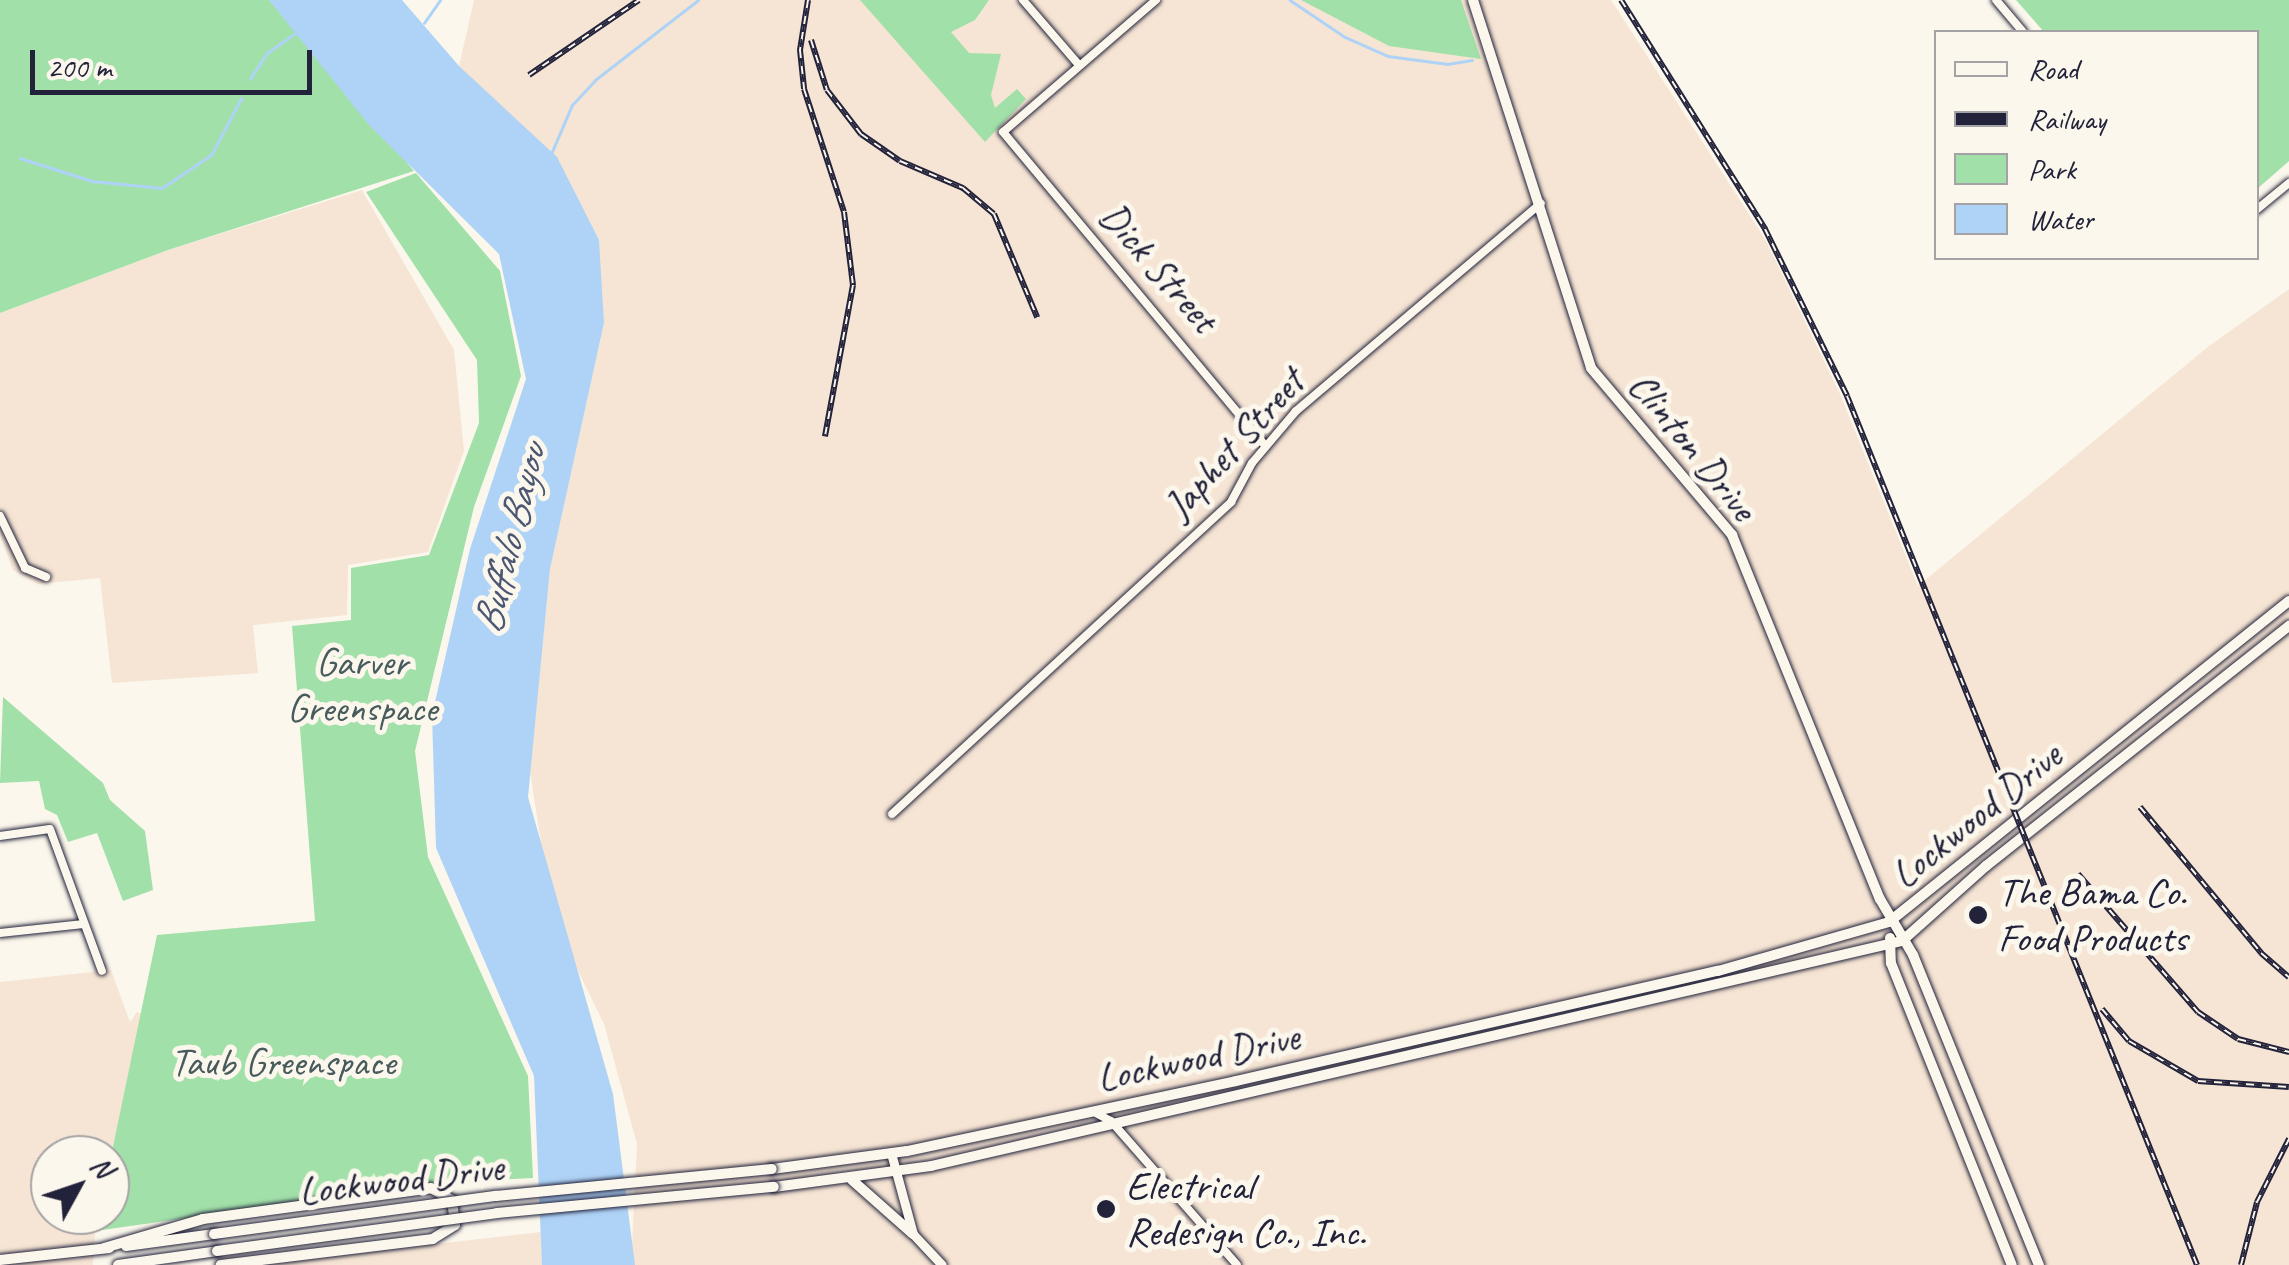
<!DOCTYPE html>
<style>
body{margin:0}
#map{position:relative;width:2289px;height:1265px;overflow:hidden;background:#fbf7ec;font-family:Caveat,sans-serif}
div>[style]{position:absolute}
.built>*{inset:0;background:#f6e5d4}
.green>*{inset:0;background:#a2e0a9}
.water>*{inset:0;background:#afd3f7}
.stream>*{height:2.5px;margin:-1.25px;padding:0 1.25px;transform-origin:1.25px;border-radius:1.25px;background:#afd3f7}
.roads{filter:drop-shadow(0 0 2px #22223b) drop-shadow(0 0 2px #22223b)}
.minor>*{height:8px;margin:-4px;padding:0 4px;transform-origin:4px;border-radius:4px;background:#fbf7ec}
.tertiary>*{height:9px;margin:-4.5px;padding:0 4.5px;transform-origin:4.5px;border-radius:4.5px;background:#fbf7ec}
.secondary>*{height:10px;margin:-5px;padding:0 5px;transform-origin:5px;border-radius:5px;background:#fbf7ec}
.rail>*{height:6px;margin-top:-3px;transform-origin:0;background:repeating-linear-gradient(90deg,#fbf7ec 0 8px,#22223b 0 16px);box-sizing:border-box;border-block:2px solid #22223b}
.bridges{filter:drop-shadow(0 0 2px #22223b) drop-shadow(0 0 2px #22223b)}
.secondary-bridge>*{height:10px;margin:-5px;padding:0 5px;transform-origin:5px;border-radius:5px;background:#fbf7ec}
.dots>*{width:28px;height:28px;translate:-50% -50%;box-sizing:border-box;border:5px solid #fbf7ec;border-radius:50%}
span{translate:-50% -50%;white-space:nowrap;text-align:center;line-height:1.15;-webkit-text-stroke:10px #fbf7ec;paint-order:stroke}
.street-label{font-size:40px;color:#22223b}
.park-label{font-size:40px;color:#485b5c}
.poi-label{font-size:40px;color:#22223b}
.left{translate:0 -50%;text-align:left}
.water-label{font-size:42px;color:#4c5773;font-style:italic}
.legend{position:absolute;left:1934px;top:30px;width:325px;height:230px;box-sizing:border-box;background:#fbf7ec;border:2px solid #a4a2a5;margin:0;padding:12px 18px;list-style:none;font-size:30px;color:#22223b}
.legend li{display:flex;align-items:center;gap:20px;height:50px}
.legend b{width:50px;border:2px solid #a4a2a5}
.north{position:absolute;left:30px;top:1135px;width:100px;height:100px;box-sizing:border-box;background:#fbf7ec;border:2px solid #a4a2a5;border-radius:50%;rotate:50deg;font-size:28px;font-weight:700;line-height:40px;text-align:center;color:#22223b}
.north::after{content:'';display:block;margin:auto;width:35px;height:45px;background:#22223b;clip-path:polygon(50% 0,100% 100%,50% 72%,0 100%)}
.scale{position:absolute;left:30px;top:50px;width:282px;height:45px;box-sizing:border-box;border:5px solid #22223b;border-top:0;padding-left:12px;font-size:30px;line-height:35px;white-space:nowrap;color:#22223b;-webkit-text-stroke:8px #fbf7ec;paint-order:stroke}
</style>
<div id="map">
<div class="built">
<div style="clip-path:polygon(474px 0,1611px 0,1765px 239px,1840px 394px,1918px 586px,2209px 346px,2289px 289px,2289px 1265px,631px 1265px,637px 1144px,604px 1024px,553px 920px,530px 771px,550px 569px,604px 323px,459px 66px)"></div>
<div style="clip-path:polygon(362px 190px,454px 350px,464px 451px,428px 552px,348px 565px,347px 615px,253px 625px,258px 673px,112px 683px,100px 578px,38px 584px,13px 570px,0 535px,0 313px,168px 250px)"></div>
<div style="clip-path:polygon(111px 970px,130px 1022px,137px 1012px,146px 1016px,110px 1158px,50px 1155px,50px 1215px,96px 1215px,93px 1265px,0 1265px,0 982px)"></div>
<div style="clip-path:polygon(541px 1232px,542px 1265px,253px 1265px)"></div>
</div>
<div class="green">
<div style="clip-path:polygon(0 0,269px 0,414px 171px,168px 250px,0 313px)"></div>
<div style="clip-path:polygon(860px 0,989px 0,975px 20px,951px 32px,969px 53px,1001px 54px,991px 95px,995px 108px,1017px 89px,1026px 99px,985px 142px)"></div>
<div style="clip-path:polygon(1301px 0,1461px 0,1481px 59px,1389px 46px)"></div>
<div style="clip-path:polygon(2016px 0,2289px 0,2289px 161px,2257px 189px,2256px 32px,2044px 32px)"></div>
<div style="clip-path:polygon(416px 173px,500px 271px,521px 376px,474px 507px,415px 751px,428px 857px,528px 1076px,533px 1178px,456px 1182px,452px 1188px,420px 1185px,95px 1231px,99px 1215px,110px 1215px,110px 1161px,157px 935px,315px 921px,292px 626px,351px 620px,351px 568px,429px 555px,479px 423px,477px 360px,366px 192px)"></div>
<div style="clip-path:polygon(3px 697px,103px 783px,110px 800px,145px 831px,153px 890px,123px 901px,97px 833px,68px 842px,57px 815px,45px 809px,39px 781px,0 783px)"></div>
</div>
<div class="water">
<div style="clip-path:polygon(269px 0,402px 0,459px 66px,557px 157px,599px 240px,604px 323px,550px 569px,528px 797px,613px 1094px,635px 1265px,542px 1265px,534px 1076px,436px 848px,432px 715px,470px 549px,526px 379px,499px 254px,369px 125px)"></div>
</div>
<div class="stream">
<div style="left:1290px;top:0;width:66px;rotate:33.9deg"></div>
<div style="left:1345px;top:37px;width:47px;rotate:23.8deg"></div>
<div style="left:1388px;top:56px;width:60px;rotate:7.7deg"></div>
<div style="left:1447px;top:64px;width:25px;rotate:-9deg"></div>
<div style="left:424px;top:23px;width:28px;rotate:-55deg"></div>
<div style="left:250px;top:79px;width:31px;rotate:-57deg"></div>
<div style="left:267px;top:53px;width:37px;rotate:-35deg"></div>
<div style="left:551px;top:154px;width:53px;rotate:-66.8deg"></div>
<div style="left:572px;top:105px;width:34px;rotate:-47deg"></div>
<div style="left:595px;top:80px;width:130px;rotate:-37.8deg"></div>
<div style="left:20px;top:158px;width:76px;rotate:17.7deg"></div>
<div style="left:92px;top:181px;width:70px;rotate:5.7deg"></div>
<div style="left:162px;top:188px;width:59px;rotate:-34deg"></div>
<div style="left:211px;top:155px;width:64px;rotate:-61.8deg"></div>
</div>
<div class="roads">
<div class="minor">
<div style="left:1023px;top:0;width:86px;rotate:49.3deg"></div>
<div style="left:1156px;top:0;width:202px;rotate:139.2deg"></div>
<div style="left:1003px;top:132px;width:408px;rotate:50.1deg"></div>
<div style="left:1996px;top:0;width:42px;rotate:49.8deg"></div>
<div style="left:2256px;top:210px;width:43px;rotate:-39.3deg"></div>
<div style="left:0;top:516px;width:58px;rotate:64.3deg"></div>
<div style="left:25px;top:568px;width:23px;rotate:23deg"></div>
<div style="left:892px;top:814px;width:461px;rotate:-42.6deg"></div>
<div style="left:1231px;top:502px;width:44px;rotate:-61.7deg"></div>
<div style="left:1252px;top:463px;width:68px;rotate:-49.8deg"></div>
<div style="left:1296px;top:411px;width:321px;rotate:-40.3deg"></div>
<div style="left:0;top:836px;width:50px;rotate:-8deg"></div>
<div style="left:50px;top:829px;width:151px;rotate:69.9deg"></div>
<div style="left:0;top:933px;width:84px;rotate:-6.1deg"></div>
<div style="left:1094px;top:1112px;width:19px;rotate:28deg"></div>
<div style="left:1111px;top:1121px;width:191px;rotate:48.8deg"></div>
</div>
<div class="tertiary">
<div style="left:891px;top:1153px;width:84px;rotate:74.8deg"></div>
<div style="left:913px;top:1234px;width:42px;rotate:46.9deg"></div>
</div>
<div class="secondary">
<div style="left:1473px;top:0;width:386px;rotate:72.2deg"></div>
<div style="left:1591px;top:368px;width:219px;rotate:49.8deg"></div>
<div style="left:1732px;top:535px;width:393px;rotate:67.9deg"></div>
<div style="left:1880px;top:899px;width:65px;rotate:59.5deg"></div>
<div style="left:1913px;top:955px;width:335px;rotate:67.9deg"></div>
<div style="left:1890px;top:938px;width:25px;rotate:88deg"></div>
<div style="left:1891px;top:963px;width:325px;rotate:68.2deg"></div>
<div style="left:772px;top:1169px;width:136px;rotate:-7.6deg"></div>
<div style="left:907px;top:1151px;width:336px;rotate:-12deg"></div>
<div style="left:1236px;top:1081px;width:494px;rotate:-12.9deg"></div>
<div style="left:1718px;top:971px;width:178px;rotate:-16deg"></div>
<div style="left:1889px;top:922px;width:513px;rotate:-38.75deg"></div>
<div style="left:852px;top:1180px;width:81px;rotate:41.5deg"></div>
<div style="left:774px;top:1187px;width:158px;rotate:-7.6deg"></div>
<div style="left:931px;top:1166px;width:997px;rotate:-13.05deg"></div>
<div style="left:1902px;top:941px;width:113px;rotate:-41.8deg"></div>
<div style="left:1986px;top:866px;width:387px;rotate:-38.4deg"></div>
<div style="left:126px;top:1246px;width:89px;rotate:-7.8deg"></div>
<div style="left:104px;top:1248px;width:103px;rotate:-16.3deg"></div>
<div style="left:203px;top:1219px;width:230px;rotate:-7.7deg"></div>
<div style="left:431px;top:1188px;width:24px;rotate:30deg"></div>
<div style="left:452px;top:1200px;width:25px;rotate:83deg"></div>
<div style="left:455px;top:1225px;width:26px;rotate:148deg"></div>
<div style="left:433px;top:1239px;width:214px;rotate:173deg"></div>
<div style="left:0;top:1260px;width:110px;rotate:-6.3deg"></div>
<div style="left:118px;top:1265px;width:100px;rotate:-8deg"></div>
</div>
</div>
<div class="rail">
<div style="left:808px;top:0;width:51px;rotate:99.1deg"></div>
<div style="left:800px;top:50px;width:39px;rotate:84deg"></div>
<div style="left:804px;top:89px;width:129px;rotate:72deg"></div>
<div style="left:844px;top:212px;width:74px;rotate:83deg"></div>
<div style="left:853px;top:285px;width:154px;rotate:100.5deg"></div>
<div style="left:1621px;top:0;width:271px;rotate:57.8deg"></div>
<div style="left:1765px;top:229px;width:186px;rotate:63.8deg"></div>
<div style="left:1847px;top:396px;width:937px;rotate:68.06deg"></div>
<div style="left:811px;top:40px;width:52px;rotate:72.3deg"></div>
<div style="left:827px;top:90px;width:56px;rotate:52.3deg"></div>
<div style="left:861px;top:134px;width:47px;rotate:34.7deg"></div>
<div style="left:900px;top:161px;width:69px;rotate:23.2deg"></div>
<div style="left:963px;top:188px;width:40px;rotate:40deg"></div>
<div style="left:994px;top:214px;width:112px;rotate:67.3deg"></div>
<div style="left:529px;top:75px;width:133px;rotate:-34.3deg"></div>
<div style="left:2140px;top:807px;width:190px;rotate:50.3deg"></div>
<div style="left:2261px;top:953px;width:37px;rotate:41deg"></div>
<div style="left:2078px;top:874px;width:183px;rotate:49deg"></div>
<div style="left:2198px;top:1012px;width:48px;rotate:34deg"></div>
<div style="left:2238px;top:1039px;width:53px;rotate:14.3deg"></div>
<div style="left:2102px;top:1009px;width:42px;rotate:49.8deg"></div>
<div style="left:2129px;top:1041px;width:80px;rotate:30.1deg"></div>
<div style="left:2198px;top:1081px;width:91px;rotate:3.8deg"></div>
<div style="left:2241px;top:1265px;width:65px;rotate:-75.7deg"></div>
<div style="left:2257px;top:1202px;width:71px;rotate:-63.1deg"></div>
</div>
<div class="bridges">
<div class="secondary-bridge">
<div style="left:214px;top:1234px;width:285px;rotate:-7.7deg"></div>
<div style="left:496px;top:1196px;width:277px;rotate:-5.6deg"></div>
<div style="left:217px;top:1251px;width:283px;rotate:-7.7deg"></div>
<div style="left:497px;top:1213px;width:278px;rotate:-5.4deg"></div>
</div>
</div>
<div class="dots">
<div style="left:1978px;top:915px;background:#22223b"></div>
<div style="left:1106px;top:1209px;background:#22223b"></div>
</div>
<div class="street-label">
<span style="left:1159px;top:267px;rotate:49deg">Dick Street</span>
<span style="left:1234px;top:444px;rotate:-48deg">Japhet Street</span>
<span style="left:1693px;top:446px;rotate:51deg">Clinton Drive</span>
<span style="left:1976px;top:815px;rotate:-39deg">Lockwood Drive</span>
<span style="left:1198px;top:1057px;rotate:-12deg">Lockwood Drive</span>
<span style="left:401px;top:1179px;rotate:-7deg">Lockwood Drive</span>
</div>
<div class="park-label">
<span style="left:362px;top:685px">Garver<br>Greenspace</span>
<span style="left:283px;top:1062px">Taub Greenspace</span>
</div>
<div class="poi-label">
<span class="left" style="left:1998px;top:915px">The Bama Co.<br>Food Products</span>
<span class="left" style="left:1126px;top:1209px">Electrical<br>Redesign Co., Inc.</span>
</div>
<div class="water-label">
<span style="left:510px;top:539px;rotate:-76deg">Buffalo Bayou</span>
</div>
<ul class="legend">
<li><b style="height:12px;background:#fbf7ec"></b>Road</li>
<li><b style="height:12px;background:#22223b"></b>Railway</li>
<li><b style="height:28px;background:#a2e0a9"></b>Park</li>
<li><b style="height:28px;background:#afd3f7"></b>Water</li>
</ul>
<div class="north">N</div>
<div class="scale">200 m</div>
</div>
